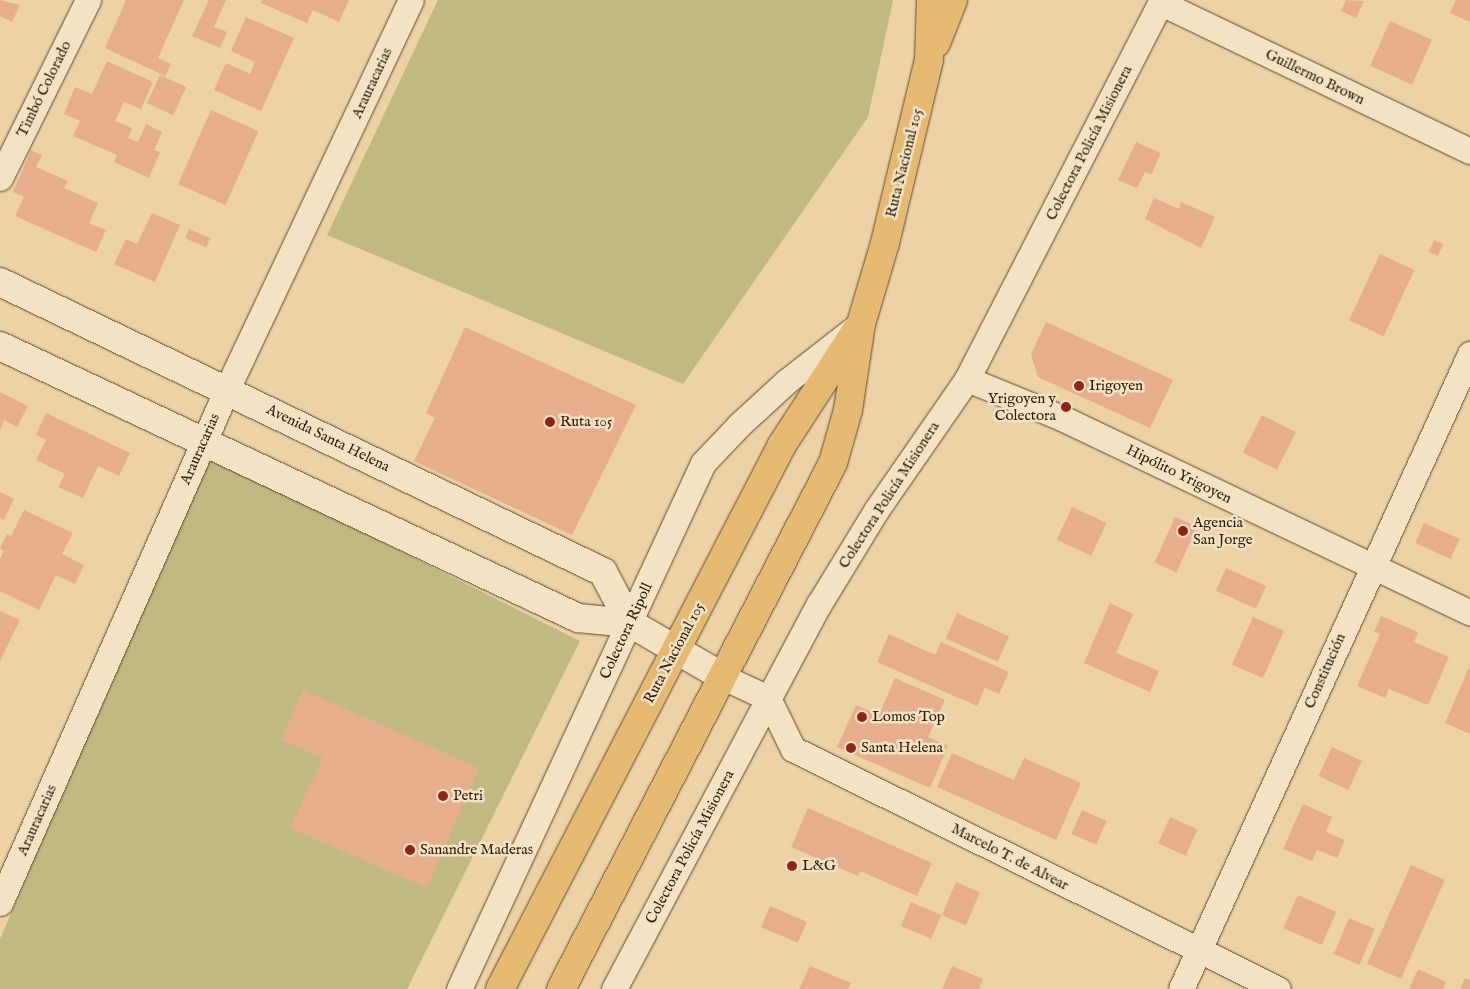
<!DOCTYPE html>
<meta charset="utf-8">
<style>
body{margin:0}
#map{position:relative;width:1470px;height:989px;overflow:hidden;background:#ecd2a5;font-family:"IM FELL English",serif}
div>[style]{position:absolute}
.green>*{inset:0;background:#c0b981}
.building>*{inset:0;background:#e7ae8e;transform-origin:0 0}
.roads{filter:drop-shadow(0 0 1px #5e4a2c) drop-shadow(0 0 1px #5e4a2c)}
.street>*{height:25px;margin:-12.5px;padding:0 12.5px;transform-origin:12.5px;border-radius:12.5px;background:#f3e2c4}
.secondary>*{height:28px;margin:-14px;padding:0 14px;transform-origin:14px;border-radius:14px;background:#f3e2c4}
.highway>*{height:28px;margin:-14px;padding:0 14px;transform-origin:14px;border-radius:14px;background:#e6b972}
.dots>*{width:14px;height:14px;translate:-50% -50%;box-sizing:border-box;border:2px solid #f3e2c4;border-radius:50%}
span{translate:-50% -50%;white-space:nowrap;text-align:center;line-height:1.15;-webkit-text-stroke:5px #f3e2c4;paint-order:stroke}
.street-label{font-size:15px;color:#2e1d03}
.poi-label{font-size:15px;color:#2e1d03}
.left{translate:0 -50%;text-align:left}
.right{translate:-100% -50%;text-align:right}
</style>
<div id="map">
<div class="green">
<div style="clip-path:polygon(438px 0,893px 0,868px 117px,683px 384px,327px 235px)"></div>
<div style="clip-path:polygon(207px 454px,580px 641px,407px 989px,0 989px,0 939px)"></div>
</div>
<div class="building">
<div style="clip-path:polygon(0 0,20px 5px,12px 22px,0 16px)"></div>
<div style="clip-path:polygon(126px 0,184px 0,158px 58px,171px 64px,165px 76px,105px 48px)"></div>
<div style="clip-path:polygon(209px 0,226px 0,214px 27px,227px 32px,220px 48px,192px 36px)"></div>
<div style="clip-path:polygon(262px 0,349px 0,339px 22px,313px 10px,307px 23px,261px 3px)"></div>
<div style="clip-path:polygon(1346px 0,1364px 1px,1356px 18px,1341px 11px)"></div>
<div style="clip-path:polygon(1456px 0,1470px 0,1470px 22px,1450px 13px)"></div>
<div style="clip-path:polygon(246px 17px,294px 38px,261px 111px,214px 90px,226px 63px,250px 74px,255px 62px,231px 51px)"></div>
<div style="left:1390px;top:21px;width:46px;height:49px;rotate:24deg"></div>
<div style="clip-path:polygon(107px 61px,153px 82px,141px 109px,124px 102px,115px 121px,132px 128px,128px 138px,138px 142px,146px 124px,162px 132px,154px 150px,160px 152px,149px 178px,114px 162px,117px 155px,73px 136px,80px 121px,64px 114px,75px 87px,92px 94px)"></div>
<div style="left:160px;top:75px;width:29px;height:31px;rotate:25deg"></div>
<div style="left:211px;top:110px;width:52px;height:81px;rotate:24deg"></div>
<div style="clip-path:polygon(1136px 142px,1161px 153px,1151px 175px,1145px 172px,1137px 188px,1118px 180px)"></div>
<div style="clip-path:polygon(31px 150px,42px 155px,36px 167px,68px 181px,64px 188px,98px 203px,89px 223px,106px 230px,96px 252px,15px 216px,24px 197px,13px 192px)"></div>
<div style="clip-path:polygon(1154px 198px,1179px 209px,1181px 202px,1215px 217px,1201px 248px,1145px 219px)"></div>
<div style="clip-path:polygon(152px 213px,180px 225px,155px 282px,114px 264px,126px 239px,137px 244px)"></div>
<div style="left:189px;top:229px;width:23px;height:10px;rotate:23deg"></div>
<div style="left:1434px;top:240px;width:10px;height:13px;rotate:24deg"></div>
<div style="left:1380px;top:254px;width:38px;height:73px;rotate:25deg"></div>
<div style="clip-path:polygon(1046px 322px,1173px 380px,1150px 428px,1038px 377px,1031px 354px)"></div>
<div style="clip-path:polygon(465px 327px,636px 405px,572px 535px,414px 461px,435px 418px,426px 413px)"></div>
<div style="clip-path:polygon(0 392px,28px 406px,17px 427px,4px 420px,0 430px)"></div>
<div style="clip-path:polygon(46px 413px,130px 453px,119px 476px,98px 466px,83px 498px,58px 487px,65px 474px,36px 460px,46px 440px,36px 435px)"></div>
<div style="left:1262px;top:415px;width:38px;height:42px;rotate:27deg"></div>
<div style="clip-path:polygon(0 492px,14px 499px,4px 520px,0 518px)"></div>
<div style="left:1072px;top:507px;width:38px;height:36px;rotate:25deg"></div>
<div style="clip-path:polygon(24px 510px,73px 533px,62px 554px,84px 565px,75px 584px,56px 575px,39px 610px,0 591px,0 559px,4px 551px,0 548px,7px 534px,11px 536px)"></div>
<div style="left:1175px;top:517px;width:24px;height:50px;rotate:24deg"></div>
<div style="left:1424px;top:523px;width:39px;height:22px;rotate:24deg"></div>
<div style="left:1226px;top:568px;width:44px;height:25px;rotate:24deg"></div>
<div style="clip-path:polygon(1110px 603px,1133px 614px,1116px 653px,1159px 671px,1150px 692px,1084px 663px)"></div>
<div style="clip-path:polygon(0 611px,20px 620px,0 661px)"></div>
<div style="left:957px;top:613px;width:57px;height:28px;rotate:24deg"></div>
<div style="clip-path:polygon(1381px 616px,1418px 632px,1414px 642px,1449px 657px,1428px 705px,1389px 689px,1385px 698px,1357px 686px,1380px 634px,1374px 632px)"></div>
<div style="left:1253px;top:617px;width:34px;height:52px;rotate:24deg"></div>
<div style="clip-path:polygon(889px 634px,935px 655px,941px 642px,1009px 672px,999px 694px,985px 688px,977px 706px,877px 662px)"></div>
<div style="clip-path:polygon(1470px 665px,1470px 734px,1445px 723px)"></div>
<div style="clip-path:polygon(895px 678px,945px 700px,928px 737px,948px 746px,930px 788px,837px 747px,856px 705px,879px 715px)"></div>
<div style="clip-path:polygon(303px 690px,479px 768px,427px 888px,290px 828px,323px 758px,281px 740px)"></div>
<div style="left:1332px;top:747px;width:33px;height:32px;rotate:25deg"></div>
<div style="clip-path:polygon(952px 753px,1014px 780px,1024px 758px,1081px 783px,1056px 840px,937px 787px)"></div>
<div style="clip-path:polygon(1303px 804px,1332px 817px,1326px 832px,1345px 840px,1337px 858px,1317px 850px,1312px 861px,1283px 849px)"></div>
<div style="clip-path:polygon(808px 808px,932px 863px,917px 896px,860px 871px,858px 876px,791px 847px)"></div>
<div style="left:1082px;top:810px;width:27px;height:26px;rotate:24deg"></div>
<div style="left:1170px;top:817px;width:30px;height:29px;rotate:24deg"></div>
<div style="left:1411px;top:865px;width:37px;height:108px;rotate:24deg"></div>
<div style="left:956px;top:882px;width:26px;height:36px;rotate:23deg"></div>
<div style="left:1298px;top:895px;width:42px;height:36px;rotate:24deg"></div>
<div style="left:911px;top:902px;width:33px;height:26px;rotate:23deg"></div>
<div style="left:770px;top:906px;width:40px;height:23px;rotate:23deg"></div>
<div style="left:1349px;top:918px;width:28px;height:39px;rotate:23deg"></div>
<div style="clip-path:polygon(810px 966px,851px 983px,848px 989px,799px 989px)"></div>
<div style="clip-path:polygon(952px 966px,983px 979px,979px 989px,942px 989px)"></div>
<div style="clip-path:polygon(1418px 969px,1446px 982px,1443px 989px,1409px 989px)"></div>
<div style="clip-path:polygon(1465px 978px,1470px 980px,1470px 989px,1460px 989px)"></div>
</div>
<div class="roads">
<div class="street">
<div style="left:1161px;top:3px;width:343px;rotate:25.6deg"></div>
<div style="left:0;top:178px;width:199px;rotate:-63.7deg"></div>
<div style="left:967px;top:379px;width:103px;rotate:22.3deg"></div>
<div style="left:1062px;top:418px;width:452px;rotate:25.5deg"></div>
<div style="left:723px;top:677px;width:50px;rotate:25deg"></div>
<div style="left:768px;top:698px;width:57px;rotate:63.9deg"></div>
<div style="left:793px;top:749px;width:541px;rotate:26.33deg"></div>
<div style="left:0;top:903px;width:562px;rotate:-66.17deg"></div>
<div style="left:227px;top:389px;width:430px;rotate:-64.7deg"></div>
<div style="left:459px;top:989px;width:580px;rotate:-65.11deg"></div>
<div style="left:703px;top:463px;width:52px;rotate:-46.5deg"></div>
<div style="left:739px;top:425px;width:65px;rotate:-42.5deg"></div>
<div style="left:787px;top:381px;width:86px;rotate:-37.9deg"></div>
<div style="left:614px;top:989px;width:436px;rotate:-62deg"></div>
<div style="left:819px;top:604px;width:111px;rotate:-58.6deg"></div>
<div style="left:877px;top:509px;width:158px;rotate:-55.3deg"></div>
<div style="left:967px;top:379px;width:426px;rotate:-62.8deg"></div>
<div style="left:1181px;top:989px;width:698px;rotate:-65.53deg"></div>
</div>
<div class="secondary">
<div style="left:0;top:282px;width:669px;rotate:25.68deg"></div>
<div style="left:603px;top:572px;width:58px;rotate:62.1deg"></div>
<div style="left:0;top:346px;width:639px;rotate:25.2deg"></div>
<div style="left:578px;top:618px;width:52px;rotate:5.5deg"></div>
<div style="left:630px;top:623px;width:108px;rotate:30.1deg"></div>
</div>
<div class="highway">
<div style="left:936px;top:43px;width:46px;rotate:-68.4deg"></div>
<div style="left:500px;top:989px;width:613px;rotate:-62.6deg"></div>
<div style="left:782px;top:445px;width:136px;rotate:-57deg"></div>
<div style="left:561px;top:989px;width:592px;rotate:-62.66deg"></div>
<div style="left:833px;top:463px;width:55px;rotate:-74.2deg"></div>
<div style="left:848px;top:410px;width:87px;rotate:-81.4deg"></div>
<div style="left:861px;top:324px;width:84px;rotate:-73.5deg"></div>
<div style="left:885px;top:243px;width:188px;rotate:-76.5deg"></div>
<div style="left:929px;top:60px;width:60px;rotate:-88.1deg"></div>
</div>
</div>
<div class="dots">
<div style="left:1079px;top:386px;background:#8f2418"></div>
<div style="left:1066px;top:407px;background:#8f2418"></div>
<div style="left:550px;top:422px;background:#8f2418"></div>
<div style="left:1183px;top:531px;background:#8f2418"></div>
<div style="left:862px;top:717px;background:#8f2418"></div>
<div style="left:851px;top:748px;background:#8f2418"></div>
<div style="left:443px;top:796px;background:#8f2418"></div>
<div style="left:410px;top:850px;background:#8f2418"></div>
<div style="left:792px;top:866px;background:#8f2418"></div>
</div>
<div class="street-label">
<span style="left:1315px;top:77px;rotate:26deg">Guillermo Brown</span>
<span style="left:372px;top:83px;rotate:-65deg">Arauracarias</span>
<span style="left:44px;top:89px;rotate:-64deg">Timbó Colorado</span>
<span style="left:1089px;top:143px;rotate:-63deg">Colectora Policía Misionera</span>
<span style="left:904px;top:163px;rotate:-76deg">Ruta Nacional 105</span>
<span style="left:328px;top:438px;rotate:26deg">Avenida Santa Helena</span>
<span style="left:200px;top:449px;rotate:-66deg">Arauracarias</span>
<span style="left:1179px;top:474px;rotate:26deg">Hipólito Yrigoyen</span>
<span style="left:889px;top:495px;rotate:-57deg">Colectora Policía Misionera</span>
<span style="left:626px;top:631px;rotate:-65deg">Colectora Ripoll</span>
<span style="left:674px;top:653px;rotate:-62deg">Ruta Nacional 105</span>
<span style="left:1325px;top:671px;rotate:-66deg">Constitución</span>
<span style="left:37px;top:820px;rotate:-66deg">Arauracarias</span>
<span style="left:690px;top:847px;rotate:-62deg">Colectora Policía Misionera</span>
<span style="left:1010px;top:857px;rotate:27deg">Marcelo T. de Alvear</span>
</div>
<div class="poi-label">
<span class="left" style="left:1089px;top:386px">Irigoyen</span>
<span class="right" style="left:1056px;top:407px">Yrigoyen y<br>Colectora</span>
<span class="left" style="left:560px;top:422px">Ruta 105</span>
<span class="left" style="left:1193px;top:531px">Agencia<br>San Jorge</span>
<span class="left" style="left:872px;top:717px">Lomos Top</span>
<span class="left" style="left:861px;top:748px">Santa Helena</span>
<span class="left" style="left:453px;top:796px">Petri</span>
<span class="left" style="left:420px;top:850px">Sanandre Maderas</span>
<span class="left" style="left:802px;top:866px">L&amp;G</span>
</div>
</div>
